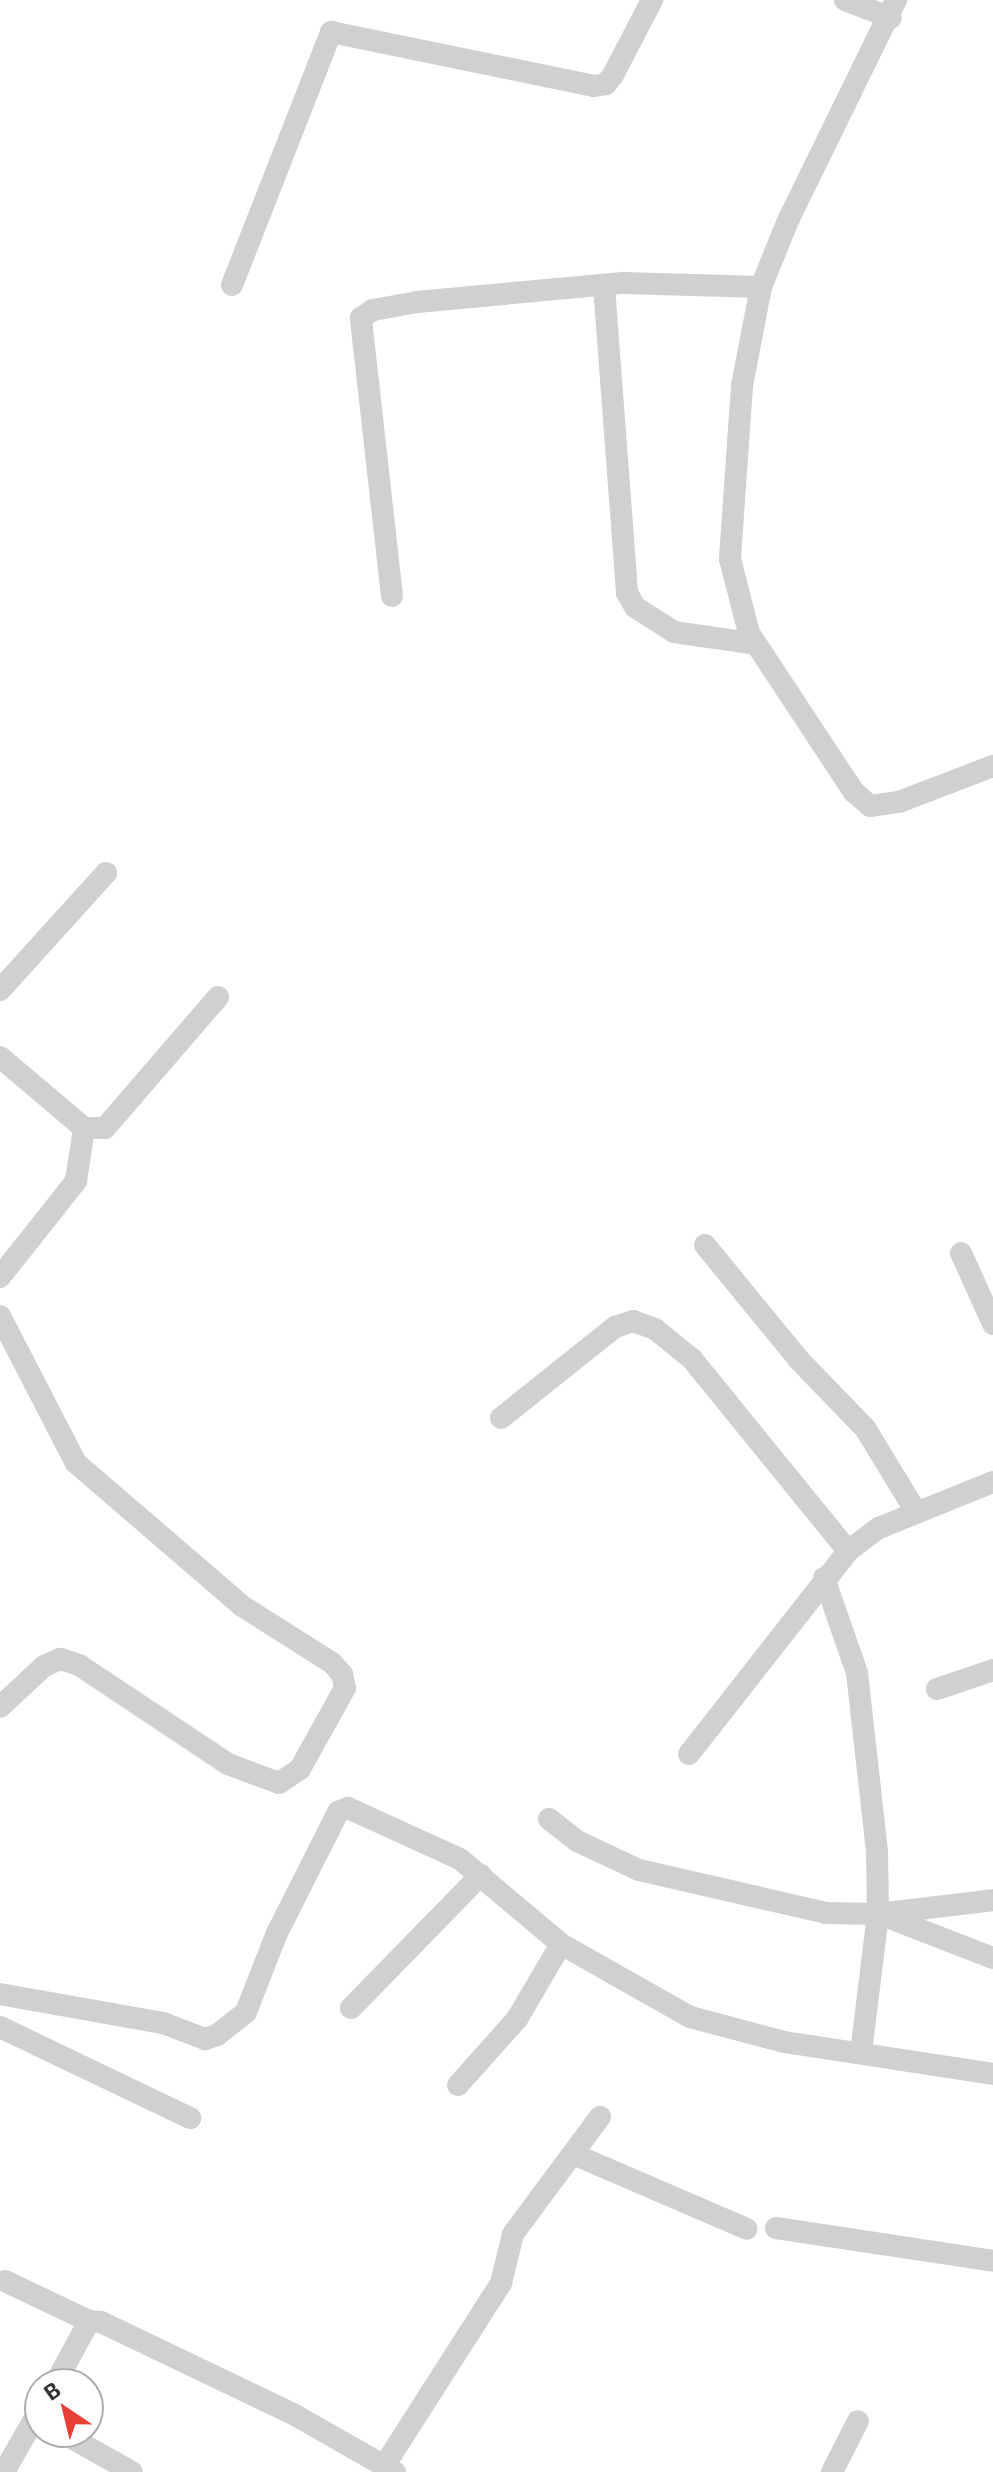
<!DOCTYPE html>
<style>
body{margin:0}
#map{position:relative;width:993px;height:2472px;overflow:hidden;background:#fff;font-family:"Exo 2",sans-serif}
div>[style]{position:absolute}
.minor>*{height:22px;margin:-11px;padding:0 11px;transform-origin:11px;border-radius:11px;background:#d0d0d0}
span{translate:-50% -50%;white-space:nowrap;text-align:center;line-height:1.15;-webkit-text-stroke:8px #fff;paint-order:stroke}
.north{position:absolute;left:24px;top:2368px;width:80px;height:80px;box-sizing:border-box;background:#fff;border:2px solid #adadad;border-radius:50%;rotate:325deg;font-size:22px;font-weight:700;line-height:32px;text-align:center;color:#333}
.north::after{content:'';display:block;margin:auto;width:28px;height:36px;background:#e83f36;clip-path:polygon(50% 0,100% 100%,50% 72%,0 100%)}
</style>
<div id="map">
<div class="minor">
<div style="left:845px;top:0;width:49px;rotate:21.4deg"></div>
<div style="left:896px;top:0;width:243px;rotate:116.1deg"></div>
<div style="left:789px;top:218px;width:74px;rotate:112.1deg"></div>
<div style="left:761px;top:287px;width:101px;rotate:100.9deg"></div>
<div style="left:742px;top:386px;width:173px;rotate:94deg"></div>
<div style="left:730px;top:559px;width:76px;rotate:75.6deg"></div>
<div style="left:749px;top:633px;width:191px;rotate:56.6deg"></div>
<div style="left:854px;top:792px;width:21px;rotate:41deg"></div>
<div style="left:870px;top:806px;width:29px;rotate:-8deg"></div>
<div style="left:899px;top:802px;width:101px;rotate:-21deg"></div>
<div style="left:232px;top:285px;width:272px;rotate:-68.6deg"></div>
<div style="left:331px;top:32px;width:268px;rotate:11.6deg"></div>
<div style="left:594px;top:86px;width:12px;rotate:-9deg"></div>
<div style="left:606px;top:84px;width:11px;rotate:-52deg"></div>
<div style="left:613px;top:75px;width:85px;rotate:-62.5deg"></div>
<div style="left:604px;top:286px;width:308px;rotate:85.7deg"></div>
<div style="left:627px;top:593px;width:16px;rotate:60deg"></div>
<div style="left:635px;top:607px;width:46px;rotate:32.7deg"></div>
<div style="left:674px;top:632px;width:83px;rotate:8.3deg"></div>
<div style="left:392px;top:596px;width:280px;rotate:-96.4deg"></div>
<div style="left:361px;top:318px;width:14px;rotate:-34deg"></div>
<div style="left:373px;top:310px;width:45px;rotate:-10.3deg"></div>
<div style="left:417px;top:302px;width:207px;rotate:-5.3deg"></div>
<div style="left:623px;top:283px;width:138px;rotate:1.7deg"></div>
<div style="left:0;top:990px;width:158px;rotate:-47.8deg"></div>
<div style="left:0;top:1057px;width:110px;rotate:40.2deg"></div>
<div style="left:84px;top:1128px;width:21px"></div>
<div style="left:105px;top:1128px;width:173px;rotate:-49.2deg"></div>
<div style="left:705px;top:1245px;width:149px;rotate:50.7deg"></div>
<div style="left:799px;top:1360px;width:95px;rotate:45.9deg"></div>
<div style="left:865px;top:1428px;width:98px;rotate:58.7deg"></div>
<div style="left:961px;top:1253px;width:78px;rotate:65.7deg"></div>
<div style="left:0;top:1277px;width:122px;rotate:-51.6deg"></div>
<div style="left:76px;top:1181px;width:54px;rotate:-81.4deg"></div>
<div style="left:0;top:1316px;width:165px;rotate:62.7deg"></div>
<div style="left:76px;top:1463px;width:219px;rotate:40.7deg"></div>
<div style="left:242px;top:1606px;width:107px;rotate:32.3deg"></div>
<div style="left:332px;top:1663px;width:15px;rotate:48deg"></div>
<div style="left:342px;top:1674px;width:14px;rotate:78deg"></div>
<div style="left:345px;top:1688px;width:93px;rotate:119.1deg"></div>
<div style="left:300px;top:1769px;width:25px;rotate:146deg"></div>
<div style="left:279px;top:1783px;width:54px;rotate:-159.6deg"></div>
<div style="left:228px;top:1764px;width:179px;rotate:-146.4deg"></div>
<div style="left:79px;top:1665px;width:20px;rotate:-162deg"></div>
<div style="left:60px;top:1659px;width:17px;rotate:156deg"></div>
<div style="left:44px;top:1666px;width:60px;rotate:137deg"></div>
<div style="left:501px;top:1418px;width:146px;rotate:-38.6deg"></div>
<div style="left:615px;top:1327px;width:19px;rotate:-18deg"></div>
<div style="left:633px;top:1321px;width:23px;rotate:20deg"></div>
<div style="left:655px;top:1329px;width:48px;rotate:39deg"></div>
<div style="left:692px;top:1359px;width:247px;rotate:50.9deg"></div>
<div style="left:848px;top:1551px;width:39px;rotate:-37deg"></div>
<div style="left:879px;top:1528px;width:123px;rotate:-22deg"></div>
<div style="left:824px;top:1578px;width:101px;rotate:70.8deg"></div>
<div style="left:857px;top:1673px;width:179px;rotate:83.6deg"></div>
<div style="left:877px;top:1851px;width:63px;rotate:89.1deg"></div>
<div style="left:878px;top:1914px;width:139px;rotate:97deg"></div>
<div style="left:937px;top:1689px;width:59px;rotate:-18.7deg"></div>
<div style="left:689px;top:1754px;width:258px;rotate:-51.9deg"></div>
<div style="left:549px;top:1819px;width:36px;rotate:38deg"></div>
<div style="left:577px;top:1841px;width:68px;rotate:25.1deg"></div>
<div style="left:639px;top:1870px;width:192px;rotate:12.9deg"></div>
<div style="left:826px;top:1913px;width:52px;rotate:1.1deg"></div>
<div style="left:878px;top:1914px;width:116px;rotate:-6.9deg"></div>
<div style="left:882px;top:1915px;width:119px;rotate:21.2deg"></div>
<div style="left:0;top:1994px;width:166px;rotate:10.1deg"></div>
<div style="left:163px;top:2023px;width:45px;rotate:20.9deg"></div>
<div style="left:205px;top:2039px;width:13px;rotate:-18deg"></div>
<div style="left:217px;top:2035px;width:37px;rotate:-38deg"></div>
<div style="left:246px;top:2012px;width:85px;rotate:-68.6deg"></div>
<div style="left:277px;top:1933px;width:136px;rotate:-63.2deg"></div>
<div style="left:338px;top:1812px;width:11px;rotate:-22deg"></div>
<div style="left:348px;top:1808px;width:123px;rotate:24.5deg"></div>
<div style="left:460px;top:1859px;width:132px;rotate:40.1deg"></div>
<div style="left:561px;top:1944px;width:148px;rotate:29.5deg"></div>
<div style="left:690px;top:2017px;width:97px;rotate:14.9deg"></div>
<div style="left:784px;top:2042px;width:211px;rotate:8.7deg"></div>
<div style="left:351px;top:2008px;width:186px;rotate:-45.7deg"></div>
<div style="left:0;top:2027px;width:211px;rotate:25.6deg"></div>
<div style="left:458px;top:2085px;width:89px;rotate:-48.2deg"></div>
<div style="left:517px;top:2019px;width:87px;rotate:-59.6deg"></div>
<div style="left:573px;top:2154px;width:189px;rotate:23.3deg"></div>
<div style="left:776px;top:2228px;width:219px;rotate:8.6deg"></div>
<div style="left:5px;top:2281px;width:93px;rotate:25.5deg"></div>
<div style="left:55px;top:2384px;width:72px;rotate:-61.6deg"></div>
<div style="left:89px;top:2321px;width:12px;rotate:5deg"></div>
<div style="left:101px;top:2322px;width:215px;rotate:25.6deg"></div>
<div style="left:295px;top:2415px;width:115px;rotate:29.7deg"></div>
<div style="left:61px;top:2432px;width:81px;rotate:29.4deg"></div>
<div style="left:386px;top:2463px;width:214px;rotate:-57.4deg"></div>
<div style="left:501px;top:2283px;width:50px;rotate:-76.2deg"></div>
<div style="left:513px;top:2234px;width:146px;rotate:-53.4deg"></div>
<div style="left:4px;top:2472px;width:73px;rotate:-60.3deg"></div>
<div style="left:832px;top:2472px;width:57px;rotate:-63deg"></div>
</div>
<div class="north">B</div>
</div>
